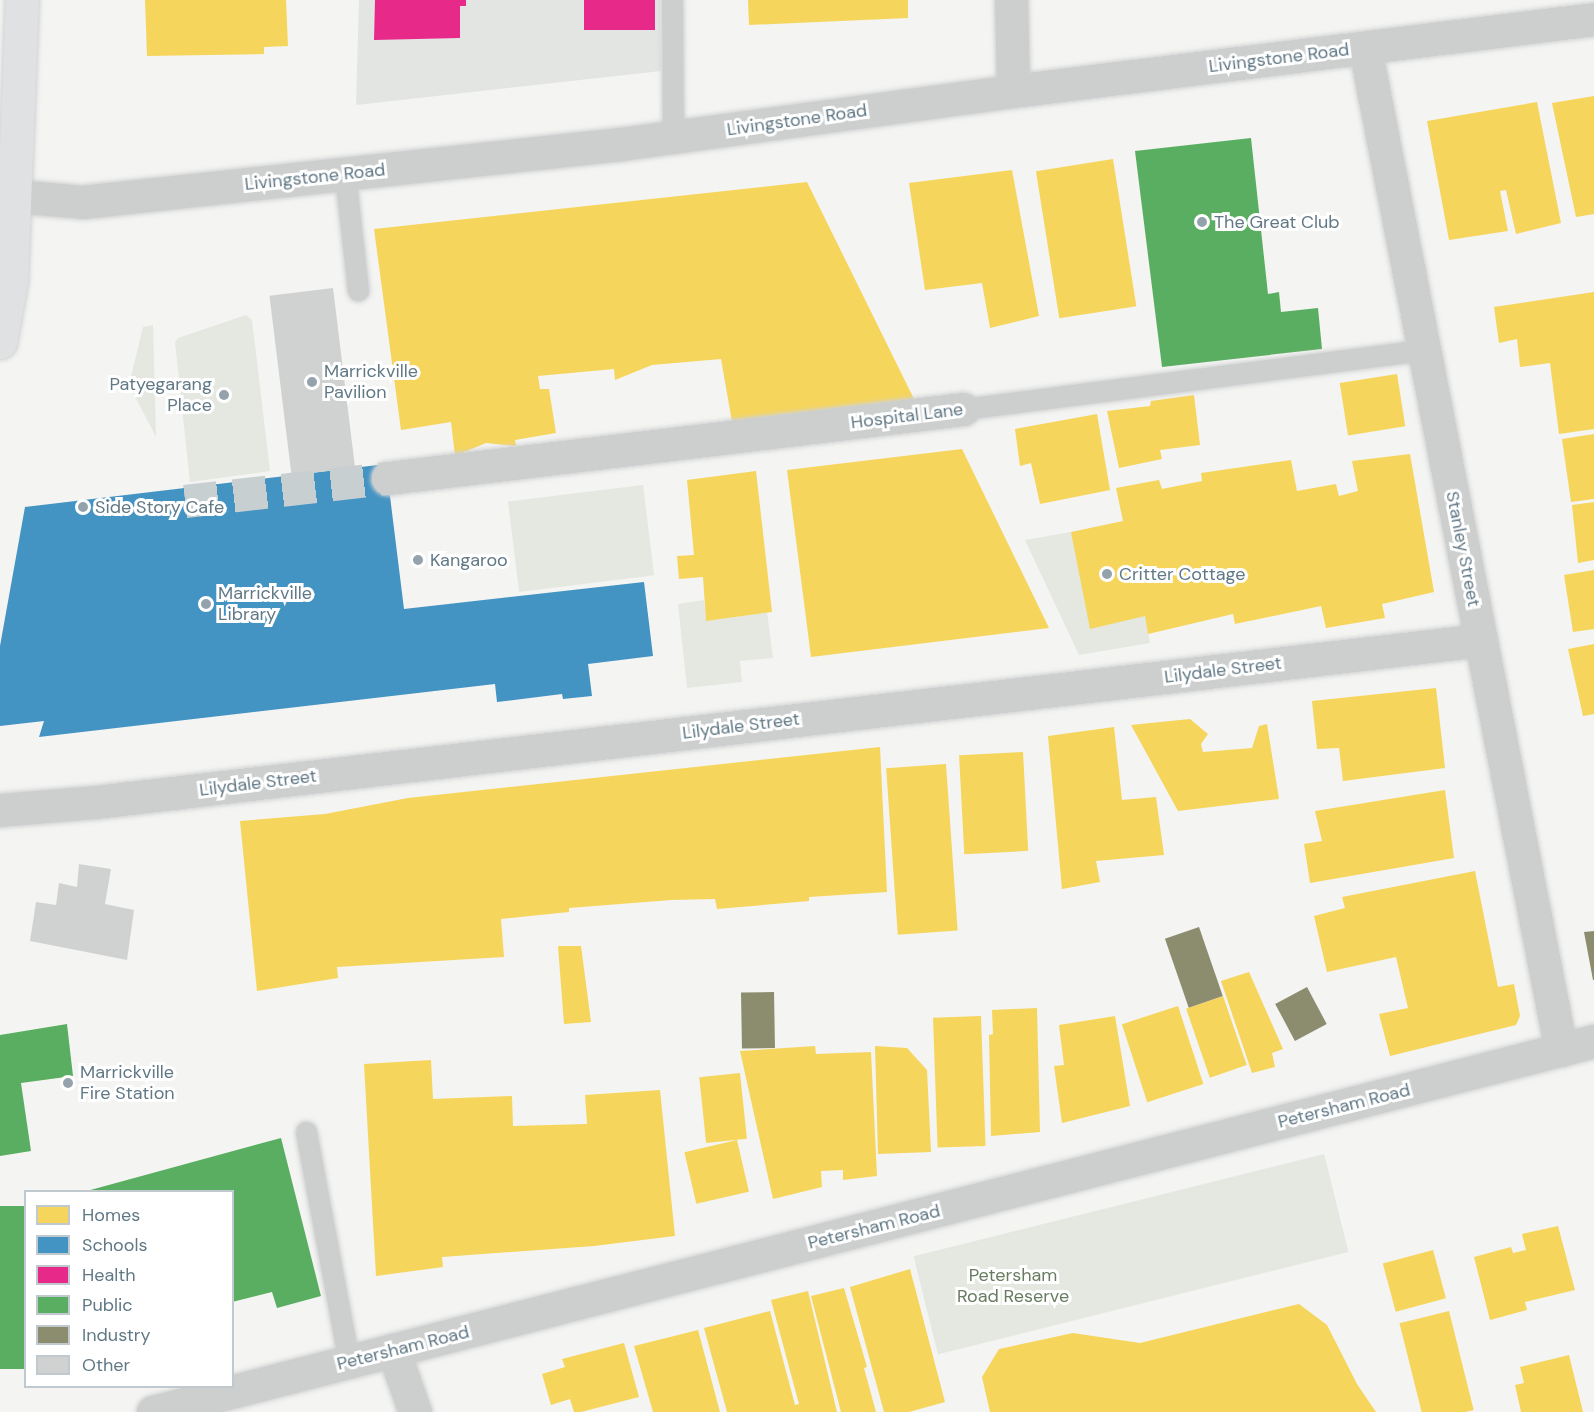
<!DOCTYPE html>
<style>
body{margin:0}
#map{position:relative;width:1594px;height:1412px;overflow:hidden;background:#f4f4f2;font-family:"DM Sans",sans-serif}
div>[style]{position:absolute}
.built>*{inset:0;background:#e3e5e3}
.green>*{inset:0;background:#e4e8e0;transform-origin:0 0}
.homes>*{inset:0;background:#f6d55c;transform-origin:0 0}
.schools>*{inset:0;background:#4393c3}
.health>*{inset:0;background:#e7298a;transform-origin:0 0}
.public>*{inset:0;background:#5aae61;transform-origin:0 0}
.industry>*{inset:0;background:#8c8c6e;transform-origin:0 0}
.building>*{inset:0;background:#d0d2d2;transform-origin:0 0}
.pedestrian-tunnel>*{height:33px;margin-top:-16.5px;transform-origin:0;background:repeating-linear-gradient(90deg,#c8cfd1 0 33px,transparent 0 49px)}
.roads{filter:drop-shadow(0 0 2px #d0d2d3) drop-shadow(0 0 2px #d0d2d3)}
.service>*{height:21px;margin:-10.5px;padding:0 10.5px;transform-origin:10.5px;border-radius:10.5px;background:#cdcfcf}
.pedestrian>*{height:33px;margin:-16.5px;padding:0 16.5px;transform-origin:16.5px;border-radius:16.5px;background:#cdcfcf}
.minor>*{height:33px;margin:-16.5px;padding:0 16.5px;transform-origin:16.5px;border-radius:16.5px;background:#cdcfcf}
.tertiary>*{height:33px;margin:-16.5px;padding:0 16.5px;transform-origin:16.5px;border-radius:16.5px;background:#cdcfcf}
.secondary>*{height:33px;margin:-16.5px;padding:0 16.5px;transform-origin:16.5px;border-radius:16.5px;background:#e0e1e2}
.dots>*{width:16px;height:16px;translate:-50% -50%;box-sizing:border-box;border:3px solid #fff;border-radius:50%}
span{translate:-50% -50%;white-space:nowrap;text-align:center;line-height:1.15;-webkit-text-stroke:6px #fff;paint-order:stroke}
.street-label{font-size:18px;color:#617885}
.poi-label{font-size:18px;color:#617885}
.left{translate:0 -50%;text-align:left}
.right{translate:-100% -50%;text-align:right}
.park-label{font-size:18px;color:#687c61}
.legend{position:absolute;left:24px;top:1190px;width:210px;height:198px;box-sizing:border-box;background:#fff;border:2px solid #c0c9ce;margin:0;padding:8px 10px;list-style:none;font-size:18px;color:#617885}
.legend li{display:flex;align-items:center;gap:12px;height:30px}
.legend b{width:30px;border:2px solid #c0c9ce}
</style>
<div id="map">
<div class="built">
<div style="clip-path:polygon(359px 0,660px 0,661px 71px,356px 105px)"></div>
</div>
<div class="green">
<div style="clip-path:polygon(246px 315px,252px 320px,270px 471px,190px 482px,175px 342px,178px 338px)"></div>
<div style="clip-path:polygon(153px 325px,156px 437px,129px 385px,143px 327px)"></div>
<div style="left:643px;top:485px;width:91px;height:136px;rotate:83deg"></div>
<div style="clip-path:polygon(1071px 532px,1145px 616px,1150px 643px,1079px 655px,1025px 540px)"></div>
<div style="clip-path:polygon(704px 600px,706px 621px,767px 612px,773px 658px,740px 661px,742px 682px,687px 688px,678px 604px)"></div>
<div style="left:1324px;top:1154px;width:101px;height:423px;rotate:76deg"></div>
</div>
<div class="homes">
<div style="clip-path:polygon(145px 0,286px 0,288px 46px,264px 47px,264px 54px,147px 56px)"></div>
<div style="clip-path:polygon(748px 0,908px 0,908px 18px,749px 25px)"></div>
<div style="clip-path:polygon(1594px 96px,1594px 214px,1576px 217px,1552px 103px)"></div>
<div style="clip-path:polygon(1537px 102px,1561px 223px,1516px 234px,1506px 190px,1500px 191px,1508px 231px,1449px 240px,1427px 121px)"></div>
<div style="left:1113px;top:159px;width:149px;height:78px;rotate:81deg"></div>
<div style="clip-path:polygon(1012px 170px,1039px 316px,990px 328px,982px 283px,925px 290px,909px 183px)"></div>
<div style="clip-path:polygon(807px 182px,915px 401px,732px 422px,721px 359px,652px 365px,615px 380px,614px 369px,538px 376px,540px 389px,549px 389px,556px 433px,515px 440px,516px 446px,486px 443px,455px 456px,451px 422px,401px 430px,374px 229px)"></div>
<div style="clip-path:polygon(1594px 292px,1594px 429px,1559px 434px,1550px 363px,1520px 367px,1517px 339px,1499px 343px,1494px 307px)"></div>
<div style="left:1397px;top:374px;width:53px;height:58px;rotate:81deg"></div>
<div style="clip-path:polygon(1194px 395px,1200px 445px,1160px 450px,1162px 459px,1119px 468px,1107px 411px,1150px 406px,1151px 401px)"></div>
<div style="clip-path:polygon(1097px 414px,1110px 490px,1040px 504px,1031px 463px,1020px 466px,1015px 429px)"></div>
<div style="clip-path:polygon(1594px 434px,1594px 499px,1571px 502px,1562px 439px)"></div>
<div style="clip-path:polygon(962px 449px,1049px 628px,811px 657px,787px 470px)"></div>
<div style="clip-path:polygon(1410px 454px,1434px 592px,1382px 604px,1385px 618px,1326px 628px,1321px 606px,1235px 624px,1233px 614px,1148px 634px,1145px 616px,1090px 629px,1071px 532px,1123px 521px,1116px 488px,1159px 480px,1162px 489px,1202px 481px,1201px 473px,1291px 460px,1297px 491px,1336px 484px,1339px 496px,1358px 491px,1352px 461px)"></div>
<div style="clip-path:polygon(756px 471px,772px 612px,706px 621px,703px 577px,679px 579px,677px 556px,694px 555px,687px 480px)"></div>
<div style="clip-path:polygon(1594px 502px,1594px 560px,1578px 563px,1572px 505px)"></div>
<div style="clip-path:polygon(1594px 570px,1594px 629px,1573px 632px,1564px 575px)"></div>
<div style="clip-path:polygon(1594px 644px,1594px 714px,1583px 716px,1568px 649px)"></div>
<div style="clip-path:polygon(1436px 688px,1445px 768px,1343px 781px,1339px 748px,1317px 749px,1312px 701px)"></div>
<div style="clip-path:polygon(1190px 719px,1208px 734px,1201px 744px,1203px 752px,1252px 748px,1259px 726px,1267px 724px,1279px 799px,1178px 811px,1131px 725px)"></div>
<div style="clip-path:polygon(1114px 727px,1122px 800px,1156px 797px,1164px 855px,1096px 861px,1100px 882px,1062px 889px,1048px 736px)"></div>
<div style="clip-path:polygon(880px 747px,887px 892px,809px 897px,809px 901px,717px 909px,715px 899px,671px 900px,569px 908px,569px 912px,501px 919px,504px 957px,337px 967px,338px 978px,257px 991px,240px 821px,325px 814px,408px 798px)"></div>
<div style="left:1023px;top:752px;width:99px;height:64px;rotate:87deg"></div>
<div style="left:946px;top:764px;width:167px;height:60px;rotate:86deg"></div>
<div style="clip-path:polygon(1445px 790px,1454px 858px,1310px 883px,1304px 844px,1322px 841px,1315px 811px)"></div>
<div style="clip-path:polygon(1475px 871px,1498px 987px,1514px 984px,1520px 1016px,1516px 1025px,1390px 1056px,1379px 1014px,1408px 1008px,1396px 957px,1327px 972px,1314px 916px,1345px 908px,1342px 897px)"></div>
<div style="clip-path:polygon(558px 946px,581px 946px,591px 1022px,564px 1024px)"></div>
<div style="clip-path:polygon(1249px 972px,1283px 1049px,1272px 1053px,1275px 1067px,1252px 1073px,1221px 981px)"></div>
<div style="left:1223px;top:996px;width:73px;height:39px;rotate:71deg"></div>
<div style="left:1178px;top:1006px;width:82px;height:59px;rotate:72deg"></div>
<div style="clip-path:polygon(1037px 1008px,1040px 1132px,991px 1136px,989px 1035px,993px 1034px,992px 1010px)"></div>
<div style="left:981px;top:1016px;width:130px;height:48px;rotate:88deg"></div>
<div style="clip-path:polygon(1115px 1016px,1130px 1106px,1062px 1123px,1054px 1066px,1064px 1065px,1059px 1025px)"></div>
<div style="clip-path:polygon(815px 1046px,816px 1054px,871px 1052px,877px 1176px,843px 1180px,843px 1170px,821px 1171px,822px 1187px,773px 1199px,740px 1051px)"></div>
<div style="clip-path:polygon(875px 1046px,907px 1048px,927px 1070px,931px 1152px,878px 1154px)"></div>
<div style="clip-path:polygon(431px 1060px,433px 1099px,512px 1096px,513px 1126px,587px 1124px,585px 1095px,660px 1090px,675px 1236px,594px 1246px,442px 1257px,443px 1267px,376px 1276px,364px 1064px)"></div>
<div style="left:740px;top:1073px;width:66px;height:41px;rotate:84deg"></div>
<div style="left:737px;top:1140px;width:53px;height:54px;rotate:77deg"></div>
<div style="clip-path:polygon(1558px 1226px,1575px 1290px,1525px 1302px,1527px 1310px,1490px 1320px,1474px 1257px,1511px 1247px,1513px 1253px,1526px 1250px,1522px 1234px)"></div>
<div style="left:1433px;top:1250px;width:50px;height:52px;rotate:75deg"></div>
<div style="clip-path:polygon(910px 1269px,945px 1402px,909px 1412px,884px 1412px,850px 1287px)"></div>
<div style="clip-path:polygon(844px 1288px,867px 1367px,864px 1368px,876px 1412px,841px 1412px,811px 1296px)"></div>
<div style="clip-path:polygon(808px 1291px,837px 1412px,727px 1412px,704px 1328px,770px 1311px,795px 1405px,799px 1404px,771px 1300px)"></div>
<div style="clip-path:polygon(1299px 1304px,1327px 1325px,1357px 1384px,1376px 1412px,990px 1412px,982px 1377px,999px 1349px,1073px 1333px,1140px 1343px)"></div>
<div style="left:1449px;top:1311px;width:102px;height:51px;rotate:76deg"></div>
<div style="clip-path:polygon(698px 1330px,720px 1412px,653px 1412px,634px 1346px)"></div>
<div style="clip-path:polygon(624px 1343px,639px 1397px,581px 1412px,574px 1412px,570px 1399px,551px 1405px,542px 1374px,565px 1367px,562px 1359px)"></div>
<div style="clip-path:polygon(1569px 1355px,1583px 1412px,1521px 1412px,1515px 1385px,1524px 1383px,1520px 1367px)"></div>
</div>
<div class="schools">
<div style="clip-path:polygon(386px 464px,404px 609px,644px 582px,653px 656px,588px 664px,592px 696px,563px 699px,562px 694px,497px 702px,495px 684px,39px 737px,44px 721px,0 726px,0 646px,25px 507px)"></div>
</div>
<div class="health">
<div style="clip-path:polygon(375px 0,466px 0,466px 6px,460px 6px,460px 38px,374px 40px)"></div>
<div style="left:584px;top:0;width:71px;height:30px"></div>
</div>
<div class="public">
<div style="clip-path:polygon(1251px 138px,1268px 294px,1279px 292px,1281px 312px,1318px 308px,1322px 349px,1162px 367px,1135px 151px)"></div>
<div style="clip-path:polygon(67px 1024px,73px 1076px,21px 1083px,31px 1151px,0 1156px,0 1035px)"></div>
<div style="clip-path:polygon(281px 1138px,321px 1296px,277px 1308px,272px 1292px,232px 1302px,232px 1192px,83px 1192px)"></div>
<div style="left:26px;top:1206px;width:163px;height:27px;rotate:90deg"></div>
</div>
<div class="industry">
<div style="left:1199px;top:927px;width:73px;height:36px;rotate:71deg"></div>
<div style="clip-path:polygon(1594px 931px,1594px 980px,1593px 980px,1584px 932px)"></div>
<div style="left:1307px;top:987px;width:42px;height:36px;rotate:62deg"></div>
<div style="left:774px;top:992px;width:56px;height:33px;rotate:89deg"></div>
</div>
<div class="building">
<div style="left:333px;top:288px;width:181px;height:64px;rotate:83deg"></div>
<div style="clip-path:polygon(79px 864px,111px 869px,105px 904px,134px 910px,127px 960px,30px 941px,36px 902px,56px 905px,59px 883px,77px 887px)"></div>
</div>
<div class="pedestrian-tunnel">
<div style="left:185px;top:501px;width:204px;rotate:-6.5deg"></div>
</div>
<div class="roads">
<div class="service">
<div style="left:672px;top:0;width:137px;rotate:89.6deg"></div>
<div style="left:345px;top:174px;width:117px;rotate:83.6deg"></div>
<div style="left:963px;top:409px;width:466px;rotate:-7.3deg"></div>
<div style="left:306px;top:1132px;width:234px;rotate:79.4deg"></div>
</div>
<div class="pedestrian">
<div style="left:388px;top:478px;width:579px;rotate:-6.84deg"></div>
</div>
<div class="minor">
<div style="left:1011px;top:0;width:91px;rotate:88.7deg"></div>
<div style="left:1365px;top:48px;width:1021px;rotate:78.93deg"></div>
<div style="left:0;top:810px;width:96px;rotate:-4.8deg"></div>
<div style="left:96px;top:802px;width:1394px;rotate:-6.67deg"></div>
<div style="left:393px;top:1350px;width:66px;rotate:70.5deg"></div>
<div style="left:153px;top:1412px;width:1488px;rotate:-14.44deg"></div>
</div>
<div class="tertiary">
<div style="left:0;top:193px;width:14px;rotate:12deg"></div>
<div style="left:14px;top:196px;width:68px;rotate:5deg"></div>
<div style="left:82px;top:202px;width:542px;rotate:-6.14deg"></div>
<div style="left:621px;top:144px;width:396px;rotate:-7.7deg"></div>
<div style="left:1013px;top:91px;width:585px;rotate:-7.06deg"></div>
</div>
<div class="secondary">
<div style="left:0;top:342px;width:62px;rotate:-79.8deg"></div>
<div style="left:11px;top:281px;width:281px;rotate:-87.8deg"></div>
</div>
</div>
<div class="dots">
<div style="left:1202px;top:222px;background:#94a3ab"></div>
<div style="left:312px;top:382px;background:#94a3ab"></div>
<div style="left:224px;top:395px;background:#94a3ab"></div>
<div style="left:83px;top:507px;background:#94a3ab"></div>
<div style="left:418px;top:560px;background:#94a3ab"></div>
<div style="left:1107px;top:574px;background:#94a3ab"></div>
<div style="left:206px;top:604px;background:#94a3ab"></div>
<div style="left:68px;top:1083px;background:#94a3ab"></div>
</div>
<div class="street-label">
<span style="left:1279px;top:58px;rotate:-7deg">Livingstone Road</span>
<span style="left:797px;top:120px;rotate:-8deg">Livingstone Road</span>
<span style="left:315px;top:177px;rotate:-6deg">Livingstone Road</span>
<span style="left:907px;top:416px;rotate:-7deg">Hospital Lane</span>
<span style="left:1463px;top:549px;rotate:79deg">Stanley Street</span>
<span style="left:1223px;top:670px;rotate:-7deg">Lilydale Street</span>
<span style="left:741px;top:726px;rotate:-7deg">Lilydale Street</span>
<span style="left:258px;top:783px;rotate:-7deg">Lilydale Street</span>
<span style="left:1344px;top:1106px;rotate:-14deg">Petersham Road</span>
<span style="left:874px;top:1227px;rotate:-14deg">Petersham Road</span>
<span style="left:403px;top:1348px;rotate:-14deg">Petersham Road</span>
</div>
<div class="poi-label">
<span class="left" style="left:1214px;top:222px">The Great Club</span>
<span class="left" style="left:324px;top:382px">Marrickville<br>Pavilion</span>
<span class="right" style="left:212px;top:395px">Patyegarang<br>Place</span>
<span class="left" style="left:95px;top:507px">Side Story Cafe</span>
<span class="left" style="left:430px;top:560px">Kangaroo</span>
<span class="left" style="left:1119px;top:574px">Critter Cottage</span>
<span class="left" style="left:218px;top:604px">Marrickville<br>Library</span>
<span class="left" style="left:80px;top:1083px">Marrickville<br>Fire Station</span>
</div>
<div class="park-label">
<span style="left:1013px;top:1286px">Petersham<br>Road Reserve</span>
</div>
<ul class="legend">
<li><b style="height:16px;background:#f6d55c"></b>Homes</li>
<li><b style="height:16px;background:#4393c3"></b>Schools</li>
<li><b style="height:16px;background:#e7298a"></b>Health</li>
<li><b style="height:16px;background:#5aae61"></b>Public</li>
<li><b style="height:16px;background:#8c8c6e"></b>Industry</li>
<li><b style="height:16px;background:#d0d2d2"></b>Other</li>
</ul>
</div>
